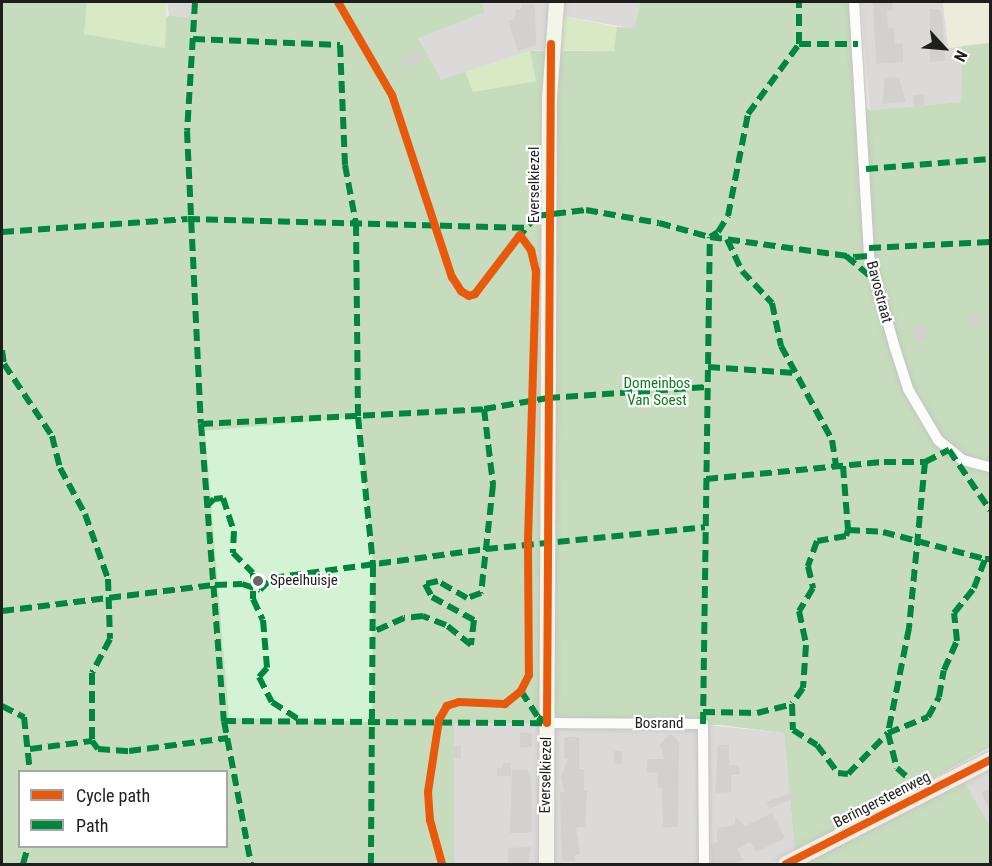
<!DOCTYPE html>
<style>
body{margin:0}
#map{position:relative;width:992px;height:866px;overflow:hidden;background:#ecebe7;font-family:"Roboto Condensed",sans-serif}
div>[style]{position:absolute}
.residential>*{inset:0;background:#dbdad8;transform-origin:0 0}
.farmland>*{inset:0;background:#ebedda}
.grass>*{inset:0;background:#d8eac5}
.forest>*{inset:0;background:#c6dcbc}
.park>*{inset:0;background:#d4f3d5}
.building>*{inset:0;background:#d3d1ce;transform-origin:0 0}
.roads{filter:drop-shadow(0 0 2px #c5c4c3) drop-shadow(0 0 2px #c5c4c3)}
.street>*{height:10px;margin:-5px;padding:0 5px;transform-origin:5px;border-radius:5px;background:#fcfcfb}
.secondary>*{height:15px;margin:-7.5px;padding:0 7.5px;transform-origin:7.5px;border-radius:7.5px;background:#f3f4ea}
.primary>*{height:16px;margin:-8px;padding:0 8px;transform-origin:8px;border-radius:8px;background:#f1ece4}
.quiet>*{height:6px;margin-top:-3px;transform-origin:0;background:repeating-linear-gradient(90deg,#00873e 0 12px,transparent 0 18px)}
.cycleway>*{height:8px;margin:-4px;padding:0 4px;transform-origin:4px;border-radius:4px;background:#e8590c}
.dots>*{width:16px;height:16px;translate:-50% -50%;box-sizing:border-box;border:3px solid #fff;border-radius:50%}
span{translate:-50% -50%;white-space:nowrap;text-align:center;line-height:1.15;-webkit-text-stroke:4.5px #fff;paint-order:stroke}
.street-label{font-size:15px;color:#1e1e1e}
.park-label{font-size:15px;color:#0b7d18}
.poi-label{font-size:15px;color:#1e1e1e}
.left{translate:0 -50%;text-align:left}
.frame{position:absolute;inset:0;border:3px solid #1e1e1e;pointer-events:none}
.legend{position:absolute;left:18px;top:770px;width:210px;height:78px;box-sizing:border-box;background:#fff;border:2px solid #a5a5a5;margin:0;padding:8px 10px;list-style:none;font-size:18px;color:#1e1e1e}
.legend li{display:flex;align-items:center;gap:12px;height:30px}
.legend b{width:30px;border:2px solid #a5a5a5}
.north{position:absolute;left:914px;top:18px;width:60px;height:60px;-webkit-text-stroke:4px #fff;paint-order:stroke;rotate:116deg;font-size:16px;font-weight:700;line-height:24px;text-align:center;color:#1e1e1e}
.north::after{content:'';display:block;margin:auto;width:21px;height:27px;background:#1e1e1e;clip-path:polygon(50% 0,100% 100%,50% 72%,0 100%)}
</style>
<div id="map">
<div class="residential">
<div style="clip-path:polygon(167px 2px,198px 2px,198px 7px,188px 18px,169px 15px)"></div>
<div style="clip-path:polygon(482px 2px,551px 2px,546px 50px,530px 51px,441px 81px,419px 37px,485px 12px)"></div>
<div style="clip-path:polygon(560px 2px,640px 2px,635px 29px,558px 15px)"></div>
<div style="clip-path:polygon(861px 2px,943px 2px,948px 47px,962px 46px,961px 102px,870px 110px)"></div>
<div style="left:454px;top:723px;width:89px;height:141px;rotate:1deg"></div>
<div style="left:551px;top:724px;width:150px;height:140px"></div>
<div style="clip-path:polygon(707px 725px,784px 733px,795px 853px,771px 864px,708px 864px)"></div>
<div style="clip-path:polygon(990px 767px,990px 826px,964px 781px)"></div>
</div>
<div class="farmland">
<div style="clip-path:polygon(943px 2px,990px 2px,990px 43px,948px 48px)"></div>
</div>
<div class="grass">
<div style="clip-path:polygon(87px 2px,167px 2px,165px 48px,84px 34px)"></div>
<div style="clip-path:polygon(558px 15px,617px 27px,615px 51px,555px 50px)"></div>
<div style="clip-path:polygon(530px 51px,536px 81px,472px 92px,465px 72px)"></div>
</div>
<div class="forest">
<div style="clip-path:polygon(evenodd,2px 2px,87px 2px,84px 34px,165px 48px,166px 19px,169px 15px,188px 18px,198px 2px,482px 2px,485px 12px,419px 38px,441px 80px,465px 72px,473px 92px,536px 81px,530px 51px,614px 51px,617px 27px,635px 28px,640px 2px,850px 2px,859px 104px,870px 110px,961px 102px,962px 46px,990px 43px,990px 747px,795px 853px,784px 733px,721px 725px,454px 723px,454px 864px,2px 864px,2px 2px,20px 772px,226px 772px,226px 846px,20px 846px,20px 772px)"></div>
<div style="clip-path:polygon(964px 781px,990px 826px,990px 864px,803px 864px)"></div>
</div>
<div class="park">
<div style="clip-path:polygon(358px 417px,373px 565px,372px 722px,229px 718px,205px 431px)"></div>
</div>
<div class="building">
<div style="clip-path:polygon(873px 2px,892px 2px,893px 10px,887px 11px,888px 28px,894px 28px,895px 44px,903px 43px,903px 62px,876px 64px)"></div>
<div style="clip-path:polygon(522px 4px,535px 5px,536px 45px,518px 51px,508px 21px,515px 19px,516px 9px,521px 9px)"></div>
<div style="clip-path:polygon(930px 9px,939px 9px,942px 13px,945px 61px,930px 62px)"></div>
<div style="left:421px;top:52px;width:9px;height:20px;rotate:72deg"></div>
<div style="clip-path:polygon(885px 77px,899px 78px,906px 102px,882px 104px)"></div>
<div style="left:924px;top:94px;width:11px;height:11px;rotate:85deg"></div>
<div style="left:970px;top:316px;width:10px;height:9px"></div>
<div style="left:925px;top:324px;width:15px;height:14px;rotate:70deg"></div>
<div style="clip-path:polygon(256px 573px,261px 578px,260px 589px,254px 585px)"></div>
<div style="left:520px;top:733px;width:12px;height:14px"></div>
<div style="clip-path:polygon(671px 734px,679px 742px,678px 827px,663px 827px,662px 788px,658px 788px,657px 773px,647px 773px,647px 759px,664px 759px,660px 744px)"></div>
<div style="clip-path:polygon(565px 737px,579px 737px,579px 769px,584px 769px,584px 791px,587px 791px,585px 827px,576px 827px,580px 855px,575px 855px,575px 861px,562px 861px,560px 792px,564px 792px,561px 776px,568px 759px,564px 759px)"></div>
<div style="clip-path:polygon(718px 745px,729px 745px,729px 765px,739px 765px,740px 775px,731px 775px,731px 792px,715px 793px)"></div>
<div style="left:454px;top:746px;width:7px;height:12px"></div>
<div style="left:614px;top:751px;width:8px;height:13px"></div>
<div style="clip-path:polygon(503px 763px,511px 763px,511px 776px,497px 776px,497px 768px,503px 768px)"></div>
<div style="clip-path:polygon(512px 770px,528px 770px,531px 779px,532px 832px,526px 833px,510px 833px)"></div>
<div style="clip-path:polygon(990px 789px,990px 811px,981px 793px)"></div>
<div style="clip-path:polygon(793px 792px,795px 797px,770px 809px,766px 802px)"></div>
<div style="clip-path:polygon(772px 813px,785px 838px,757px 852px,750px 842px,737px 849px,743px 860px,733px 864px,712px 864px,711px 845px,717px 842px,717px 828px,735px 825px,735px 817px,745px 826px)"></div>
<div style="clip-path:polygon(531px 847px,528px 864px,508px 864px,508px 848px)"></div>
</div>
<div class="roads">
<div class="street">
<div style="left:854px;top:2px;width:254px;rotate:86.6deg"></div>
<div style="left:869px;top:256px;width:92px;rotate:74.3deg"></div>
<div style="left:894px;top:345px;width:46px;rotate:72.3deg"></div>
<div style="left:908px;top:389px;width:59px;rotate:59.5deg"></div>
<div style="left:938px;top:440px;width:32px;rotate:39deg"></div>
<div style="left:963px;top:460px;width:28px;rotate:15deg"></div>
<div style="left:547px;top:723px;width:156px;rotate:0.4deg"></div>
<div style="left:703px;top:724px;width:140px;rotate:89.6deg"></div>
</div>
<div class="secondary">
<div style="left:546px;top:864px;width:766px;rotate:-89.78deg"></div>
<div style="left:549px;top:98px;width:96px;rotate:-85.8deg"></div>
</div>
<div class="primary">
<div style="left:786px;top:864px;width:229px;rotate:-27deg"></div>
</div>
</div>
<div class="quiet">
<div style="left:195px;top:2px;width:129px;rotate:93.5deg"></div>
<div style="left:187px;top:131px;width:293px;rotate:87.3deg"></div>
<div style="left:201px;top:424px;width:298px;rotate:85.6deg"></div>
<div style="left:224px;top:721px;width:146px;rotate:79.3deg"></div>
<div style="left:193px;top:39px;width:147px;rotate:2.3deg"></div>
<div style="left:340px;top:45px;width:120px;rotate:87.6deg"></div>
<div style="left:345px;top:165px;width:60px;rotate:79.4deg"></div>
<div style="left:356px;top:224px;width:193px;rotate:89.4deg"></div>
<div style="left:358px;top:417px;width:149px;rotate:84.2deg"></div>
<div style="left:373px;top:565px;width:299px;rotate:90.4deg"></div>
<div style="left:799px;top:44px;width:59px"></div>
<div style="left:866px;top:169px;width:124px;rotate:-4.6deg"></div>
<div style="left:2px;top:232px;width:186px;rotate:-4deg"></div>
<div style="left:188px;top:219px;width:338px;rotate:1.5deg"></div>
<div style="left:710px;top:237px;width:9px;rotate:-32deg"></div>
<div style="left:718px;top:232px;width:19px;rotate:-58deg"></div>
<div style="left:728px;top:216px;width:104px;rotate:-78.9deg"></div>
<div style="left:748px;top:114px;width:87px;rotate:-53.9deg"></div>
<div style="left:799px;top:44px;width:42px;rotate:-90deg"></div>
<div style="left:517px;top:239px;width:30px;rotate:-50deg"></div>
<div style="left:536px;top:216px;width:50px;rotate:-6.8deg"></div>
<div style="left:586px;top:210px;width:74px;rotate:10.1deg"></div>
<div style="left:659px;top:223px;width:53px;rotate:15.4deg"></div>
<div style="left:710px;top:237px;width:146px;rotate:7.9deg"></div>
<div style="left:855px;top:257px;width:14px;rotate:-4deg"></div>
<div style="left:727px;top:239px;width:35px;rotate:65deg"></div>
<div style="left:742px;top:271px;width:44px;rotate:46.8deg"></div>
<div style="left:772px;top:303px;width:44px;rotate:78.2deg"></div>
<div style="left:781px;top:346px;width:107px;rotate:61.5deg"></div>
<div style="left:832px;top:440px;width:26px;rotate:81deg"></div>
<div style="left:869px;top:248px;width:121px;rotate:-2.8deg"></div>
<div style="left:846px;top:256px;width:39px;rotate:40deg"></div>
<div style="left:2px;top:350px;width:14px;rotate:82deg"></div>
<div style="left:4px;top:364px;width:87px;rotate:56.3deg"></div>
<div style="left:52px;top:436px;width:33px;rotate:76deg"></div>
<div style="left:60px;top:468px;width:52px;rotate:61.5deg"></div>
<div style="left:85px;top:514px;width:69px;rotate:70.5deg"></div>
<div style="left:108px;top:579px;width:60px;rotate:88.1deg"></div>
<div style="left:110px;top:639px;width:38px;rotate:118deg"></div>
<div style="left:92px;top:673px;width:68px;rotate:90deg"></div>
<div style="left:92px;top:741px;width:10px;rotate:53deg"></div>
<div style="left:98px;top:749px;width:31px;rotate:4deg"></div>
<div style="left:129px;top:751px;width:100px;rotate:-7.5deg"></div>
<div style="left:708px;top:367px;width:87px;rotate:3.9deg"></div>
<div style="left:484px;top:409px;width:65px;rotate:-9.8deg"></div>
<div style="left:548px;top:398px;width:159px;rotate:-4deg"></div>
<div style="left:201px;top:424px;width:283px;rotate:-3deg"></div>
<div style="left:484px;top:409px;width:77px;rotate:83.2deg"></div>
<div style="left:493px;top:485px;width:109px;rotate:96.3deg"></div>
<div style="left:481px;top:593px;width:15px;rotate:160deg"></div>
<div style="left:467px;top:598px;width:34px;rotate:-150deg"></div>
<div style="left:438px;top:581px;width:13px;rotate:167deg"></div>
<div style="left:425px;top:584px;width:15px;rotate:62deg"></div>
<div style="left:432px;top:597px;width:48px;rotate:28.7deg"></div>
<div style="left:474px;top:620px;width:25px;rotate:97deg"></div>
<div style="left:471px;top:645px;width:32px;rotate:-141deg"></div>
<div style="left:446px;top:625px;width:25px;rotate:-159deg"></div>
<div style="left:423px;top:616px;width:19px;rotate:174deg"></div>
<div style="left:404px;top:618px;width:35px;rotate:156deg"></div>
<div style="left:925px;top:462px;width:167px;rotate:95.5deg"></div>
<div style="left:909px;top:628px;width:107px;rotate:101.3deg"></div>
<div style="left:888px;top:733px;width:36px;rotate:76deg"></div>
<div style="left:897px;top:768px;width:38px;rotate:42deg"></div>
<div style="left:843px;top:466px;width:64px;rotate:85.5deg"></div>
<div style="left:848px;top:530px;width:6px;rotate:108deg"></div>
<div style="left:846px;top:536px;width:29px;rotate:170deg"></div>
<div style="left:817px;top:541px;width:27px;rotate:110deg"></div>
<div style="left:808px;top:566px;width:23px;rotate:77deg"></div>
<div style="left:813px;top:588px;width:27px;rotate:121deg"></div>
<div style="left:799px;top:611px;width:35px;rotate:78deg"></div>
<div style="left:806px;top:645px;width:43px;rotate:94deg"></div>
<div style="left:803px;top:688px;width:19px;rotate:125deg"></div>
<div style="left:792px;top:704px;width:26px;rotate:88deg"></div>
<div style="left:793px;top:730px;width:28px;rotate:32deg"></div>
<div style="left:817px;top:745px;width:35px;rotate:53deg"></div>
<div style="left:838px;top:773px;width:10px;rotate:6deg"></div>
<div style="left:848px;top:774px;width:57px;rotate:-45.7deg"></div>
<div style="left:888px;top:733px;width:43px;rotate:-21.8deg"></div>
<div style="left:928px;top:717px;width:23px;rotate:-61deg"></div>
<div style="left:939px;top:697px;width:27px;rotate:-80deg"></div>
<div style="left:944px;top:670px;width:32px;rotate:-66deg"></div>
<div style="left:957px;top:641px;width:28px;rotate:-96deg"></div>
<div style="left:954px;top:613px;width:32px;rotate:-51deg"></div>
<div style="left:974px;top:588px;width:31px;rotate:-69deg"></div>
<div style="left:985px;top:559px;width:5px"></div>
<div style="left:706px;top:479px;width:179px;rotate:-5.5deg"></div>
<div style="left:884px;top:462px;width:41px"></div>
<div style="left:925px;top:462px;width:27px;rotate:-27deg"></div>
<div style="left:949px;top:450px;width:73px;rotate:55.7deg"></div>
<div style="left:207px;top:506px;width:10px;rotate:-45deg"></div>
<div style="left:214px;top:499px;width:9px;rotate:-6deg"></div>
<div style="left:223px;top:498px;width:35px;rotate:72deg"></div>
<div style="left:234px;top:531px;width:22px;rotate:93deg"></div>
<div style="left:233px;top:553px;width:28px;rotate:45deg"></div>
<div style="left:253px;top:573px;width:26px;rotate:90deg"></div>
<div style="left:253px;top:599px;width:23px;rotate:65deg"></div>
<div style="left:263px;top:620px;width:48px;rotate:85.2deg"></div>
<div style="left:267px;top:668px;width:12px;rotate:132deg"></div>
<div style="left:259px;top:677px;width:28px;rotate:63deg"></div>
<div style="left:272px;top:702px;width:33px;rotate:33deg"></div>
<div style="left:848px;top:530px;width:35px;rotate:3deg"></div>
<div style="left:883px;top:532px;width:106px;rotate:14.8deg"></div>
<div style="left:2px;top:611px;width:215px;rotate:-7deg"></div>
<div style="left:215px;top:585px;width:27px;rotate:-2deg"></div>
<div style="left:242px;top:584px;width:19px;rotate:18deg"></div>
<div style="left:260px;top:590px;width:17px;rotate:-45deg"></div>
<div style="left:272px;top:578px;width:216px;rotate:-7.7deg"></div>
<div style="left:486px;top:549px;width:220px;rotate:-5.7deg"></div>
<div style="left:521px;top:691px;width:31px;rotate:57deg"></div>
<div style="left:538px;top:717px;width:11px;rotate:34deg"></div>
<div style="left:2px;top:706px;width:25px;rotate:27deg"></div>
<div style="left:24px;top:717px;width:55px;rotate:83.8deg"></div>
<div style="left:703px;top:712px;width:54px;rotate:1.1deg"></div>
<div style="left:757px;top:713px;width:36px;rotate:-14deg"></div>
<div style="left:224px;top:721px;width:323px;rotate:0.4deg"></div>
<div style="left:703px;top:724px;width:487px;rotate:-89.2deg"></div>
<div style="left:30px;top:749px;width:63px;rotate:-7.4deg"></div>
<div style="left:23px;top:864px;width:19px;rotate:-74deg"></div>
</div>
<div class="cycleway">
<div style="left:338px;top:2px;width:108px;rotate:59.9deg"></div>
<div style="left:392px;top:95px;width:192px;rotate:71.8deg"></div>
<div style="left:452px;top:277px;width:17px;rotate:57deg"></div>
<div style="left:461px;top:291px;width:9px;rotate:32deg"></div>
<div style="left:469px;top:296px;width:6px;rotate:-18deg"></div>
<div style="left:475px;top:294px;width:74px;rotate:-52.7deg"></div>
<div style="left:520px;top:235px;width:19px;rotate:54deg"></div>
<div style="left:531px;top:250px;width:22px;rotate:77deg"></div>
<div style="left:536px;top:271px;width:274px;rotate:91.7deg"></div>
<div style="left:528px;top:545px;width:130px;rotate:89.6deg"></div>
<div style="left:529px;top:675px;width:18px;rotate:117deg"></div>
<div style="left:521px;top:691px;width:21px;rotate:141deg"></div>
<div style="left:505px;top:704px;width:46px;rotate:-177.5deg"></div>
<div style="left:459px;top:702px;width:13px;rotate:162deg"></div>
<div style="left:447px;top:706px;width:16px;rotate:120deg"></div>
<div style="left:439px;top:720px;width:73px;rotate:98.7deg"></div>
<div style="left:428px;top:792px;width:28px;rotate:86deg"></div>
<div style="left:430px;top:820px;width:46px;rotate:74.7deg"></div>
<div style="left:547px;top:723px;width:679px;rotate:-89.66deg"></div>
<div style="left:786px;top:864px;width:229px;rotate:-27deg"></div>
</div>
<div class="dots">
<div style="left:258px;top:581px;background:#666664"></div>
</div>
<div class="street-label">
<span style="left:535px;top:185px;rotate:-90deg">Everselkiezel</span>
<span style="left:879px;top:292px;rotate:75deg">Bavostraat</span>
<span style="left:659px;top:724px">Bosrand</span>
<span style="left:546px;top:775px;rotate:-89deg">Everselkiezel</span>
<span style="left:882px;top:800px;rotate:-27deg">Beringersteenweg</span>
</div>
<div class="park-label">
<span style="left:657px;top:392px">Domeinbos<br>Van Soest</span>
</div>
<div class="poi-label">
<span class="left" style="left:270px;top:581px">Speelhuisje</span>
</div>
<div class="frame"></div>
<ul class="legend">
<li><b style="height:8px;background:#e8590c"></b>Cycle path</li>
<li><b style="height:8px;background:#00873e"></b>Path</li>
</ul>
<div class="north">N</div>
</div>
